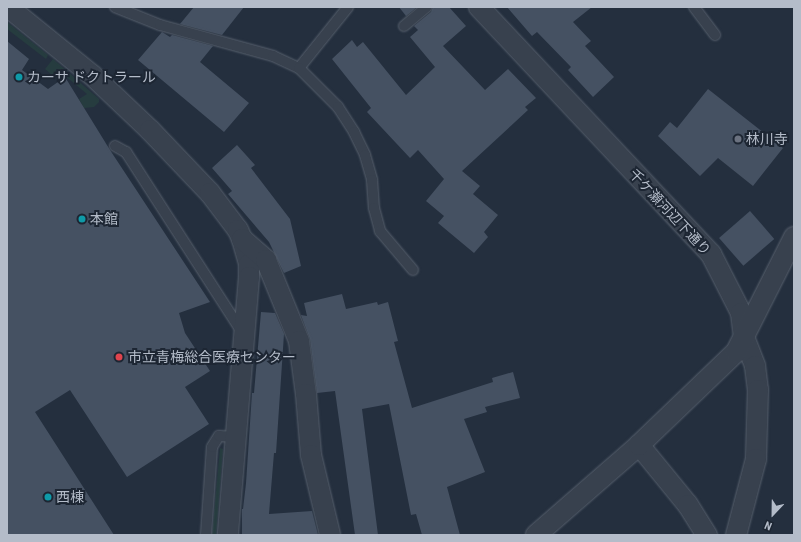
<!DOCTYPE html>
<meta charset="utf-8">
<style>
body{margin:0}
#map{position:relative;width:801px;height:542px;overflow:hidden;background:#242f3e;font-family:"Roboto Condensed","Noto Sans JP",sans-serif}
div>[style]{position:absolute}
.green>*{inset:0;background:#263c3f}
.building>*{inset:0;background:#455162;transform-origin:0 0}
.roads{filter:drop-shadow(0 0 1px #565f6c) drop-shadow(0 0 1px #565f6c)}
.lane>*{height:10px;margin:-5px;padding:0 5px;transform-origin:5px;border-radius:5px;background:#38414e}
.street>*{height:20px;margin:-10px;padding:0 10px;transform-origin:10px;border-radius:10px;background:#38414e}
.dots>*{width:11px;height:11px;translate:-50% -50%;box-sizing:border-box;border:2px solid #1d2633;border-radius:50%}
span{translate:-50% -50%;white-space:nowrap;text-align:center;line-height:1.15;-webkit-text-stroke:4px #1d2633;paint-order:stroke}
.poi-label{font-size:14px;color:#b4bcc9}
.left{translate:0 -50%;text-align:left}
.street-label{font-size:14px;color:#b4bcc9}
.frame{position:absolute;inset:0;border:8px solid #b4bcc9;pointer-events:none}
.north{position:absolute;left:753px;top:494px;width:40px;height:40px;-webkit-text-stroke:3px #1d2633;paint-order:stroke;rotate:202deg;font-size:11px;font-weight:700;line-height:16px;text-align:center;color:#b4bcc9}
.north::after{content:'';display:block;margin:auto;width:14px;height:18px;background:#b4bcc9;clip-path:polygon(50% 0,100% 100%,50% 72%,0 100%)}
</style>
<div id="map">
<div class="green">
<div style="clip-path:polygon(7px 22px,48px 55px,46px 59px,7px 29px)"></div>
<div style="clip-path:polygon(53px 59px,99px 99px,99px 102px,94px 107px,84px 108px,79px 99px,87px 94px,57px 69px,52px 75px,45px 69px)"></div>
<div style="clip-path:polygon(220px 448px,223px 449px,216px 535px,212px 535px)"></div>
</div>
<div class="building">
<div style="clip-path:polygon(194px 7px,244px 7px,222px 35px,180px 24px)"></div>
<div style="clip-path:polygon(399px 7px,417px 7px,406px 16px)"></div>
<div style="clip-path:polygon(433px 7px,449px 7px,466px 26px,443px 46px,485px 90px,508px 69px,536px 98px,525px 107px,528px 110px,462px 171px,480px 186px,473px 194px,498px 215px,484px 232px,488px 237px,474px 253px,438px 223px,444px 216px,426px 201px,444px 179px,418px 150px,410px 158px,367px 112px,371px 108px,332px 59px,352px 40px,357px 47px,363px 42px,406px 95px,435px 67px,410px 37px,418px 30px,414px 26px,431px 12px)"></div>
<div style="clip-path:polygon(507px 7px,592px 7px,573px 22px,591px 41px,585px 46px,614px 77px,593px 97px,568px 70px,571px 67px,537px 32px,532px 36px)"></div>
<div style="clip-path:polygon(162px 32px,170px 37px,172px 35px,213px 46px,200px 62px,249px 103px,224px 132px,138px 60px)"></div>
<div style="clip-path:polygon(7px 41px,29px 59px,22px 70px,48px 89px,65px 77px,110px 150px,210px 302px,179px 313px,185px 333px,210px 371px,185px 387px,209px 424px,127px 477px,70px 390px,35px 412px,114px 535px,7px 535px)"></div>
<div style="clip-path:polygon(708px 89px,783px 148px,753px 186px,718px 158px,700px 176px,658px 136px,670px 122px,677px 128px)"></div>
<div style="clip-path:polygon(237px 145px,255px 165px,251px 168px,290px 219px,301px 266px,284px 273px,269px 242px,228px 194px,232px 191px,212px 168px)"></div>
<div style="left:750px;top:211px;width:37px;height:41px;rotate:49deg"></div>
<div style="clip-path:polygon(342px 294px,346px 309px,377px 302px,378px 305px,388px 302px,398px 341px,394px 342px,412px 408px,493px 382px,492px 378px,513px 372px,520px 398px,485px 407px,487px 412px,464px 419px,485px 472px,447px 487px,460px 535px,422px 535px,416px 514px,411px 515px,389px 404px,362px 409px,378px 535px,355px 535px,335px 391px,317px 393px,310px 339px,301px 315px,307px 316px,304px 303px)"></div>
<div style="clip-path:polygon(261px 312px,275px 313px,284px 334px,276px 453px,274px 453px,269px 514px,312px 511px,318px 535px,242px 535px,242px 509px,243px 509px,246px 483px,252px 393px,254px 393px)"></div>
</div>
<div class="roads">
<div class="lane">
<div style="left:115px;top:7px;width:48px;rotate:21.8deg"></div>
<div style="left:160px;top:25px;width:117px;rotate:15.3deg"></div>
<div style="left:273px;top:56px;width:29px;rotate:25deg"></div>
<div style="left:348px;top:7px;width:78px;rotate:128.8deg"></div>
<div style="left:299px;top:68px;width:55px;rotate:45deg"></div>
<div style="left:338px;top:107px;width:30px;rotate:57deg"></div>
<div style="left:354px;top:132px;width:25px;rotate:64deg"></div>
<div style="left:365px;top:155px;width:26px;rotate:74deg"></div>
<div style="left:372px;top:180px;width:28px;rotate:86deg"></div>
<div style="left:374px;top:208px;width:24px;rotate:75deg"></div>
<div style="left:380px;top:231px;width:51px;rotate:49.8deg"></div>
<div style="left:694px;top:7px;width:35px;rotate:53deg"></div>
<div style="left:404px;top:26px;width:30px;rotate:-40deg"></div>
<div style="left:115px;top:146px;width:13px;rotate:29deg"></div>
<div style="left:126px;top:152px;width:214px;rotate:57.2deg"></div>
<div style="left:206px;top:535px;width:88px;rotate:-86.1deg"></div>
<div style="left:212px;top:447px;width:13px;rotate:-58deg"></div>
<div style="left:219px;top:436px;width:17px;rotate:3deg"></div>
</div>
<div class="street">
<div style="left:8px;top:7px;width:108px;rotate:39deg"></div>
<div style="left:92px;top:75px;width:80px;rotate:43.5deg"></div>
<div style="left:150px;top:130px;width:87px;rotate:46.4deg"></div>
<div style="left:210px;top:193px;width:46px;rotate:52.9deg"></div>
<div style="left:238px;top:230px;width:10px;rotate:66deg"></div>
<div style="left:242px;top:239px;width:26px;rotate:74deg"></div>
<div style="left:249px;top:264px;width:13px;rotate:90deg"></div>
<div style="left:249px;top:277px;width:259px;rotate:94.7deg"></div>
<div style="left:479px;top:7px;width:339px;rotate:46.8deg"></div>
<div style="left:711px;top:254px;width:66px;rotate:63deg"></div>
<div style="left:741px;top:313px;width:24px;rotate:83deg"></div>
<div style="left:744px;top:337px;width:31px;rotate:69deg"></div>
<div style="left:755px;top:366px;width:24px;rotate:83deg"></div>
<div style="left:758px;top:390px;width:69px;rotate:91.7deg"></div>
<div style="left:756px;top:459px;width:79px;rotate:104.7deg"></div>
<div style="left:242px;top:239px;width:32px;rotate:41deg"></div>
<div style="left:266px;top:260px;width:87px;rotate:67.8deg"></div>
<div style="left:299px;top:341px;width:53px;rotate:82.5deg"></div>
<div style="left:306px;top:394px;width:61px;rotate:85.3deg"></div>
<div style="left:311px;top:455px;width:82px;rotate:76.6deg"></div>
<div style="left:639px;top:445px;width:77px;rotate:50.8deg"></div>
<div style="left:688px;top:505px;width:36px;rotate:58deg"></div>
<div style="left:536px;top:535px;width:137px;rotate:-41.1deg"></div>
<div style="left:639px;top:445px;width:134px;rotate:-43.8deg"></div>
<div style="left:736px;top:352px;width:129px;rotate:-63.2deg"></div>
</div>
</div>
<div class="dots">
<div style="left:19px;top:77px;background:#0f9aa8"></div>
<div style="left:738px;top:139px;background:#6b7280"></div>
<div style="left:82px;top:219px;background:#0f9aa8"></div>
<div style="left:119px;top:357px;background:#e0444e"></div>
<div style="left:48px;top:497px;background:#0f9aa8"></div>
</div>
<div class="poi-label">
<span class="left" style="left:27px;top:77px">カーサ ドクトラール</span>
<span class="left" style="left:746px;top:139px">林川寺</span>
<span class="left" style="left:90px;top:219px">本館</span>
<span class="left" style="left:128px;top:357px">市立青梅総合医療センター</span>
<span class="left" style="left:56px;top:497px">西棟</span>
</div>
<div class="street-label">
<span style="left:670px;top:212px;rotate:47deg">千ケ瀬河辺下通り</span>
</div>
<div class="frame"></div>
<div class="north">N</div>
</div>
